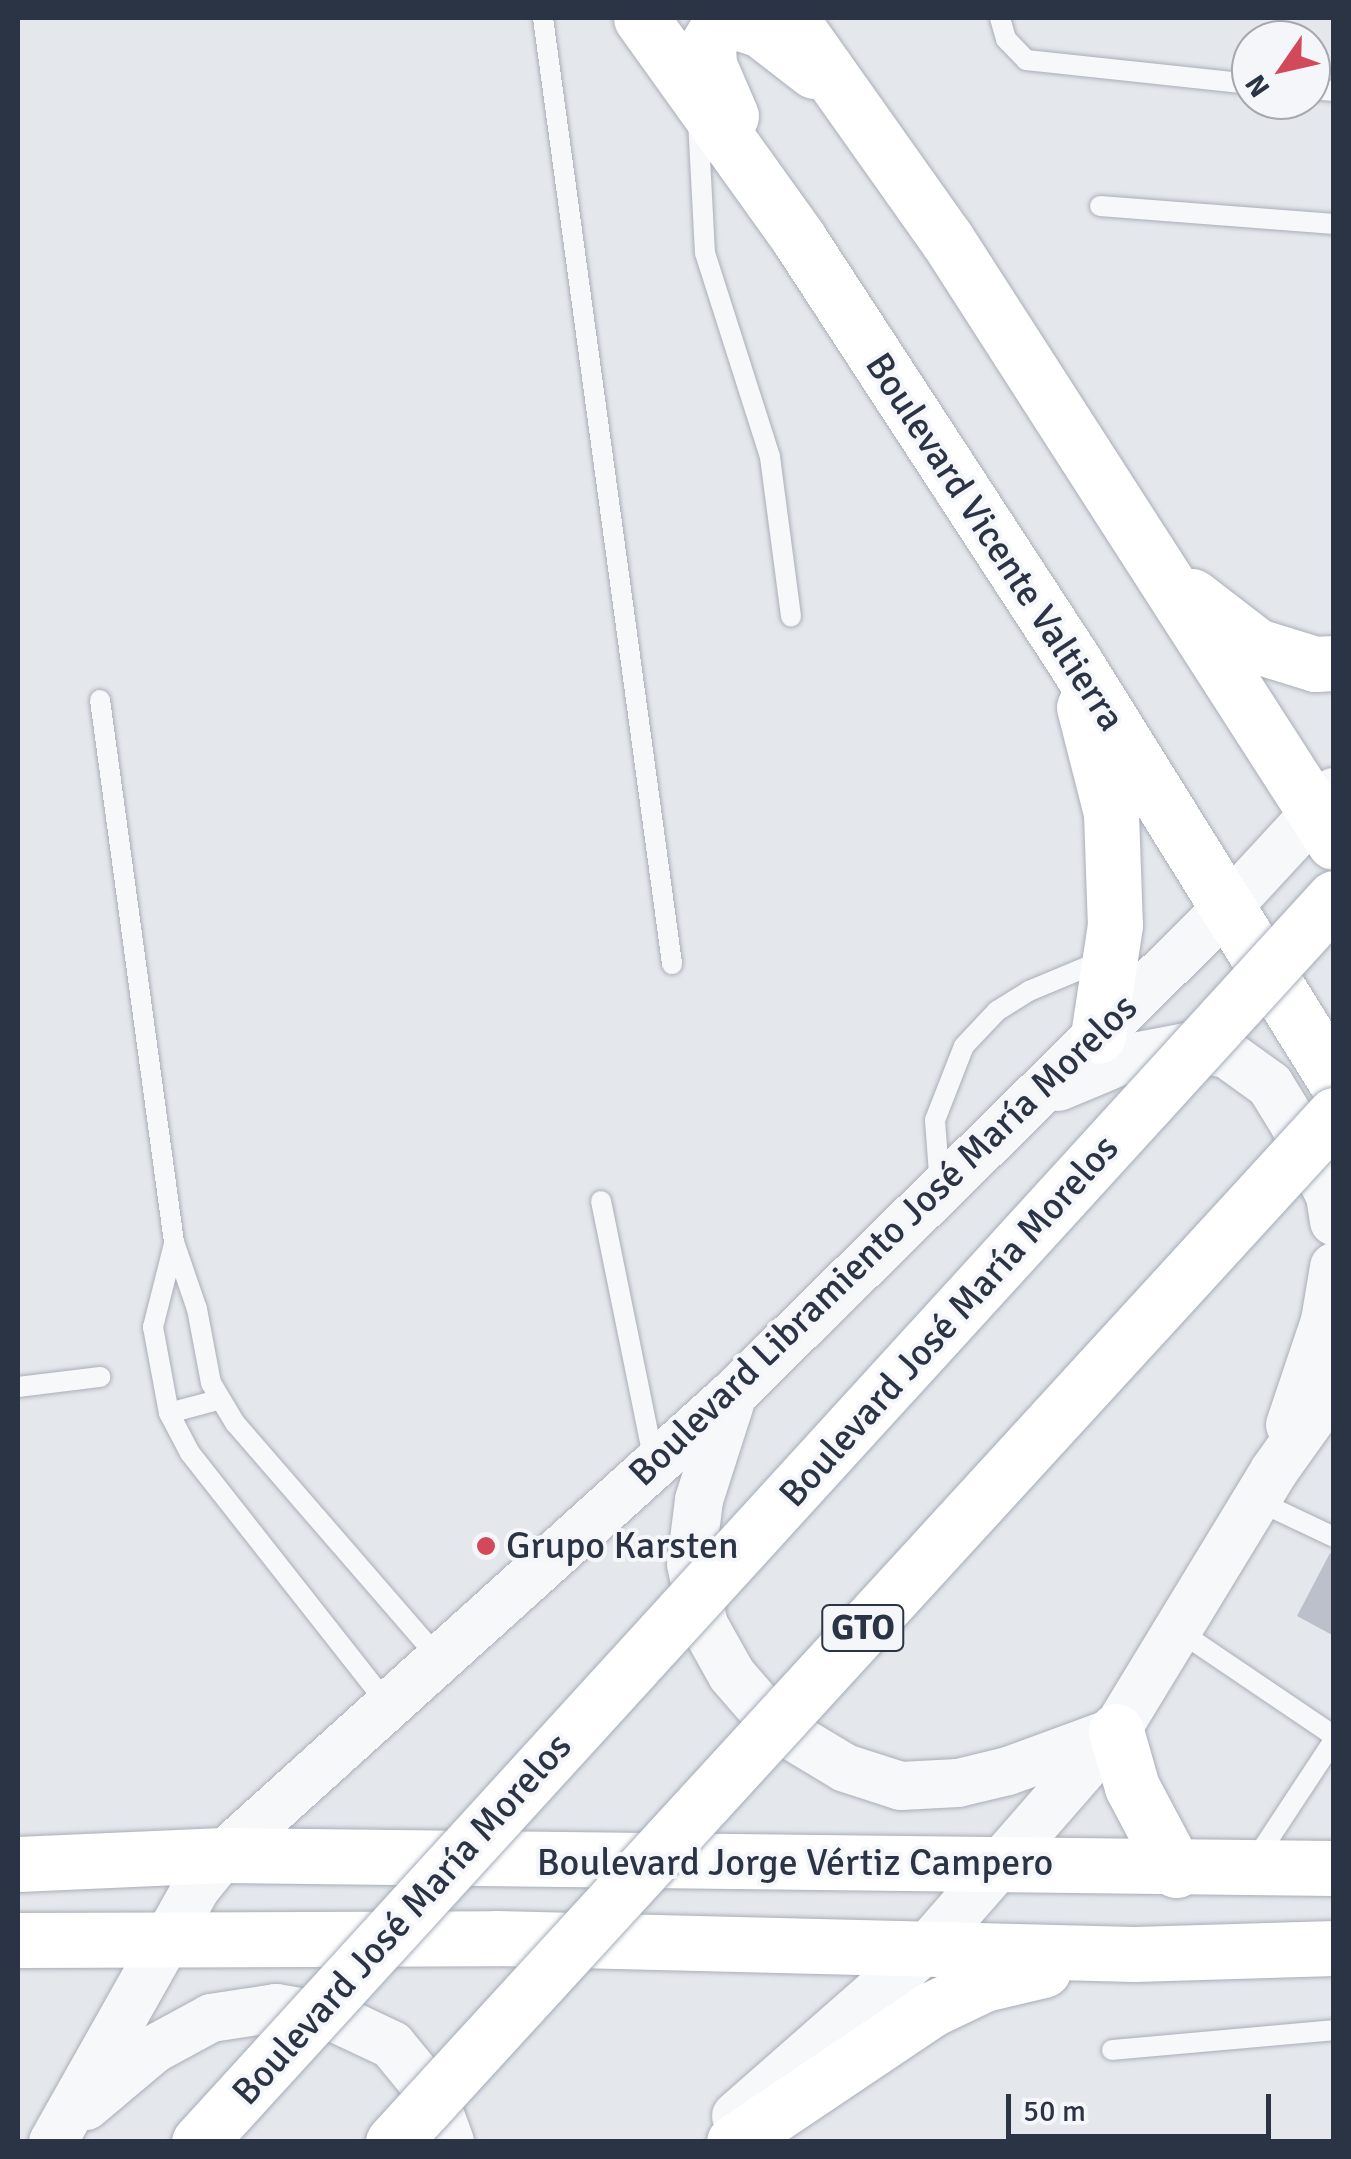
<!DOCTYPE html>
<meta charset="utf-8">
<style>
body{margin:0}
#map{position:relative;width:1351px;height:2159px;overflow:hidden;background:#e4e7ec;font-family:Signika,sans-serif}
div>[style]{position:absolute}
.building>*{inset:0;background:#bbc0ca}
.roads{filter:drop-shadow(0 0 2px #a9aeb7) drop-shadow(0 0 2px #a9aeb7)}
.service>*{height:20px;margin:-10px;padding:0 10px;transform-origin:10px;border-radius:10px;background:#f7f8fa}
.tertiary>*{height:48px;margin:-24px;padding:0 24px;transform-origin:24px;border-radius:24px;background:#f7f8fa}
.secondary>*{height:55px;margin:-27.5px;padding:0 27.5px;transform-origin:27.5px;border-radius:27.5px;background:#fff}
.bridges{filter:drop-shadow(0 0 2px #a3abb8) drop-shadow(0 0 2px #a3abb8)}
.primary-bridge>*{height:55px;margin:-27.5px;padding:0 27.5px;transform-origin:27.5px;border-radius:27.5px;background:#fff}
.dots>*{width:28px;height:28px;translate:-50% -50%;box-sizing:border-box;border:5px solid #f4f6f9;border-radius:50%}
span{translate:-50% -50%;white-space:nowrap;text-align:center;line-height:1.15;-webkit-text-stroke:8px #f4f6f9;paint-order:stroke}
.shield-label span{padding:2px 8px;background:#f4f6f9;border:2px solid;border-radius:8px;-webkit-text-stroke-width:0}
.shield-label{font-size:35px;color:#2b3445;font-weight:700}
.street-label{font-size:38px;color:#2b3445}
.poi-label{font-size:38px;color:#2b3445}
.left{translate:0 -50%;text-align:left}
.frame{position:absolute;inset:0;border:20px solid #2b3445;pointer-events:none}
.north{position:absolute;left:1231px;top:20px;width:100px;height:100px;box-sizing:border-box;background:#f4f6f9;border:2px solid #a4a8b1;border-radius:50%;rotate:236deg;font-size:28px;font-weight:700;line-height:40px;text-align:center;color:#2b3445}
.north::after{content:'';display:block;margin:auto;width:35px;height:45px;background:#d1495b;clip-path:polygon(50% 0,100% 100%,50% 72%,0 100%)}
.scale{position:absolute;left:1006px;top:2094px;width:265px;height:45px;box-sizing:border-box;border:5px solid #2b3445;border-top:0;padding-left:12px;font-size:30px;line-height:35px;white-space:nowrap;color:#2b3445;-webkit-text-stroke:8px #f4f6f9;paint-order:stroke}
</style>
<div id="map">
<div class="building">
<div style="clip-path:polygon(1330px 1553px,1334px 1555px,1334px 1636px,1297px 1616px)"></div>
</div>
<div class="roads">
<div class="service">
<div style="left:543px;top:18px;width:955px;rotate:82.23deg"></div>
<div style="left:1000px;top:18px;width:22px;rotate:74deg"></div>
<div style="left:1006px;top:39px;width:29px;rotate:46deg"></div>
<div style="left:1026px;top:60px;width:226px;rotate:6.1deg"></div>
<div style="left:1311px;top:89px;width:23px;rotate:5deg"></div>
<div style="left:698px;top:120px;width:133px;rotate:87deg"></div>
<div style="left:705px;top:253px;width:214px;rotate:72.3deg"></div>
<div style="left:770px;top:457px;width:161px;rotate:82.5deg"></div>
<div style="left:1100px;top:206px;width:235px;rotate:4.4deg"></div>
<div style="left:100px;top:700px;width:547px;rotate:82.23deg"></div>
<div style="left:174px;top:1242px;width:71px;rotate:71.1deg"></div>
<div style="left:197px;top:1309px;width:75px;rotate:79.3deg"></div>
<div style="left:211px;top:1383px;width:47px;rotate:59deg"></div>
<div style="left:235px;top:1423px;width:308px;rotate:49.1deg"></div>
<div style="left:940px;top:1187px;width:67px;rotate:-94.3deg"></div>
<div style="left:935px;top:1120px;width:79px;rotate:-68.6deg"></div>
<div style="left:964px;top:1046px;width:48px;rotate:-46.7deg"></div>
<div style="left:997px;top:1011px;width:38px;rotate:-32deg"></div>
<div style="left:1029px;top:991px;width:83px;rotate:-22.6deg"></div>
<div style="left:601px;top:1201px;width:265px;rotate:78.5deg"></div>
<div style="left:174px;top:1244px;width:86px;rotate:104.2deg"></div>
<div style="left:153px;top:1327px;width:87px;rotate:79.5deg"></div>
<div style="left:169px;top:1413px;width:45px;rotate:62.3deg"></div>
<div style="left:190px;top:1453px;width:317px;rotate:51.8deg"></div>
<div style="left:18px;top:1387px;width:83px;rotate:-7deg"></div>
<div style="left:169px;top:1413px;width:51px;rotate:-14.9deg"></div>
<div style="left:1258px;top:1501px;width:84px;rotate:25.3deg"></div>
<div style="left:1179px;top:1631px;width:187px;rotate:34.1deg"></div>
<div style="left:1255px;top:1860px;width:144px;rotate:-56.6deg"></div>
<div style="left:1112px;top:2050px;width:223px;rotate:-5.1deg"></div>
</div>
<div class="tertiary">
<div style="left:1058px;top:1087px;width:76px;rotate:-22.5deg"></div>
<div style="left:1128px;top:1058px;width:60px;rotate:-10.6deg"></div>
<div style="left:1187px;top:1047px;width:41px;rotate:9.9deg"></div>
<div style="left:1227px;top:1054px;width:53px;rotate:35.8deg"></div>
<div style="left:1270px;top:1085px;width:46px;rotate:58.4deg"></div>
<div style="left:1294px;top:1124px;width:80px;rotate:63.4deg"></div>
<div style="left:1330px;top:1196px;width:26px;rotate:81deg"></div>
<div style="left:733px;top:1394px;width:111px;rotate:107.8deg"></div>
<div style="left:699px;top:1500px;width:64px;rotate:97.1deg"></div>
<div style="left:691px;top:1564px;width:62px;rotate:78deg"></div>
<div style="left:704px;top:1625px;width:57px;rotate:60.8deg"></div>
<div style="left:732px;top:1675px;width:69px;rotate:49.1deg"></div>
<div style="left:777px;top:1727px;width:79px;rotate:31.1deg"></div>
<div style="left:845px;top:1768px;width:59px;rotate:17.8deg"></div>
<div style="left:901px;top:1786px;width:57px;rotate:-3deg"></div>
<div style="left:958px;top:1783px;width:51px;rotate:-13.5deg"></div>
<div style="left:1008px;top:1771px;width:111px;rotate:-20.1deg"></div>
<div style="left:1290px;top:1425px;width:110px;rotate:-71.4deg"></div>
<div style="left:1325px;top:1321px;width:55px;rotate:-80.5deg"></div>
<div style="left:86px;top:2106px;width:89px;rotate:-40deg"></div>
<div style="left:154px;top:2049px;width:65px;rotate:-28.5deg"></div>
<div style="left:211px;top:2018px;width:66px;rotate:-8.7deg"></div>
<div style="left:276px;top:2008px;width:60px;rotate:9.6deg"></div>
<div style="left:335px;top:2018px;width:63px;rotate:25.3deg"></div>
<div style="left:392px;top:2045px;width:65px;rotate:50.6deg"></div>
<div style="left:433px;top:2095px;width:50px;rotate:70.1deg"></div>
<div style="left:736px;top:2116px;width:252px;rotate:-41.3deg"></div>
<div style="left:925px;top:1950px;width:291px;rotate:-48.9deg"></div>
<div style="left:1116px;top:1731px;width:304px;rotate:-58.7deg"></div>
<div style="left:1274px;top:1471px;width:103px;rotate:-54.5deg"></div>
<div style="left:53px;top:2142px;width:291px;rotate:-60.6deg"></div>
<div style="left:196px;top:1888px;width:43px;rotate:-50.7deg"></div>
<div style="left:223px;top:1855px;width:687px;rotate:-42.11deg"></div>
<div style="left:733px;top:1394px;width:693px;rotate:-44.53deg"></div>
<div style="left:1227px;top:908px;width:158px;rotate:-47.3deg"></div>
</div>
<div class="secondary">
<div style="left:641px;top:18px;width:272px;rotate:54.4deg"></div>
<div style="left:799px;top:239px;width:498px;rotate:56.9deg"></div>
<div style="left:1071px;top:656px;width:497px;rotate:58.1deg"></div>
<div style="left:790px;top:18px;width:270px;rotate:54.7deg"></div>
<div style="left:946px;top:238px;width:718px;rotate:57.28deg"></div>
<div style="left:731px;top:116px;width:56px;rotate:-113.3deg"></div>
<div style="left:709px;top:65px;width:21px;rotate:-93deg"></div>
<div style="left:708px;top:44px;width:20px;rotate:-60deg"></div>
<div style="left:718px;top:27px;width:20px;rotate:-15deg"></div>
<div style="left:737px;top:22px;width:25px;rotate:18deg"></div>
<div style="left:761px;top:30px;width:67px;rotate:37.7deg"></div>
<div style="left:1192px;top:596px;width:82px;rotate:37.6deg"></div>
<div style="left:1257px;top:646px;width:61px;rotate:17.2deg"></div>
<div style="left:1315px;top:664px;width:19px;rotate:-3deg"></div>
<div style="left:1084px;top:707px;width:109px;rotate:75.7deg"></div>
<div style="left:1111px;top:813px;width:112px;rotate:88deg"></div>
<div style="left:1115px;top:925px;width:112px;rotate:98.7deg"></div>
<div style="left:1116px;top:1731px;width:58px;rotate:74.1deg"></div>
<div style="left:1132px;top:1787px;width:94px;rotate:62.1deg"></div>
<div style="left:18px;top:1864px;width:205px;rotate:-2.5deg"></div>
<div style="left:223px;top:1855px;width:1111px;rotate:0.67deg"></div>
<div style="left:18px;top:1940px;width:478px;rotate:-0.2deg"></div>
<div style="left:496px;top:1938px;width:639px;rotate:1.43deg"></div>
<div style="left:1135px;top:1954px;width:199px;rotate:-1.7deg"></div>
<div style="left:734px;top:2142px;width:239px;rotate:-33.9deg"></div>
<div style="left:932px;top:2009px;width:58px;rotate:-25.7deg"></div>
<div style="left:984px;top:1984px;width:61px;rotate:-13.3deg"></div>
</div>
</div>
<div class="bridges">
<div class="primary-bridge">
<div style="left:199px;top:2142px;width:1684px;rotate:-47.62deg"></div>
<div style="left:393px;top:2142px;width:1393px;rotate:-47.5deg"></div>
</div>
</div>
<div class="dots">
<div style="left:486px;top:1546px;background:#d1495b"></div>
</div>
<div class="shield-label">
<span style="left:863px;top:1628px">GTO</span>
</div>
<div class="street-label">
<span style="left:995px;top:542px;rotate:57deg">Boulevard Vicente Valtierra</span>
<span style="left:883px;top:1240px;rotate:-44deg">Boulevard Libramiento José María Morelos</span>
<span style="left:949px;top:1321px;rotate:-48deg">Boulevard José María Morelos</span>
<span style="left:795px;top:1863px">Boulevard Jorge Vértiz Campero</span>
<span style="left:402px;top:1919px;rotate:-48deg">Boulevard José María Morelos</span>
</div>
<div class="poi-label">
<span class="left" style="left:506px;top:1546px">Grupo Karsten</span>
</div>
<div class="frame"></div>
<div class="north">N</div>
<div class="scale">50 m</div>
</div>
